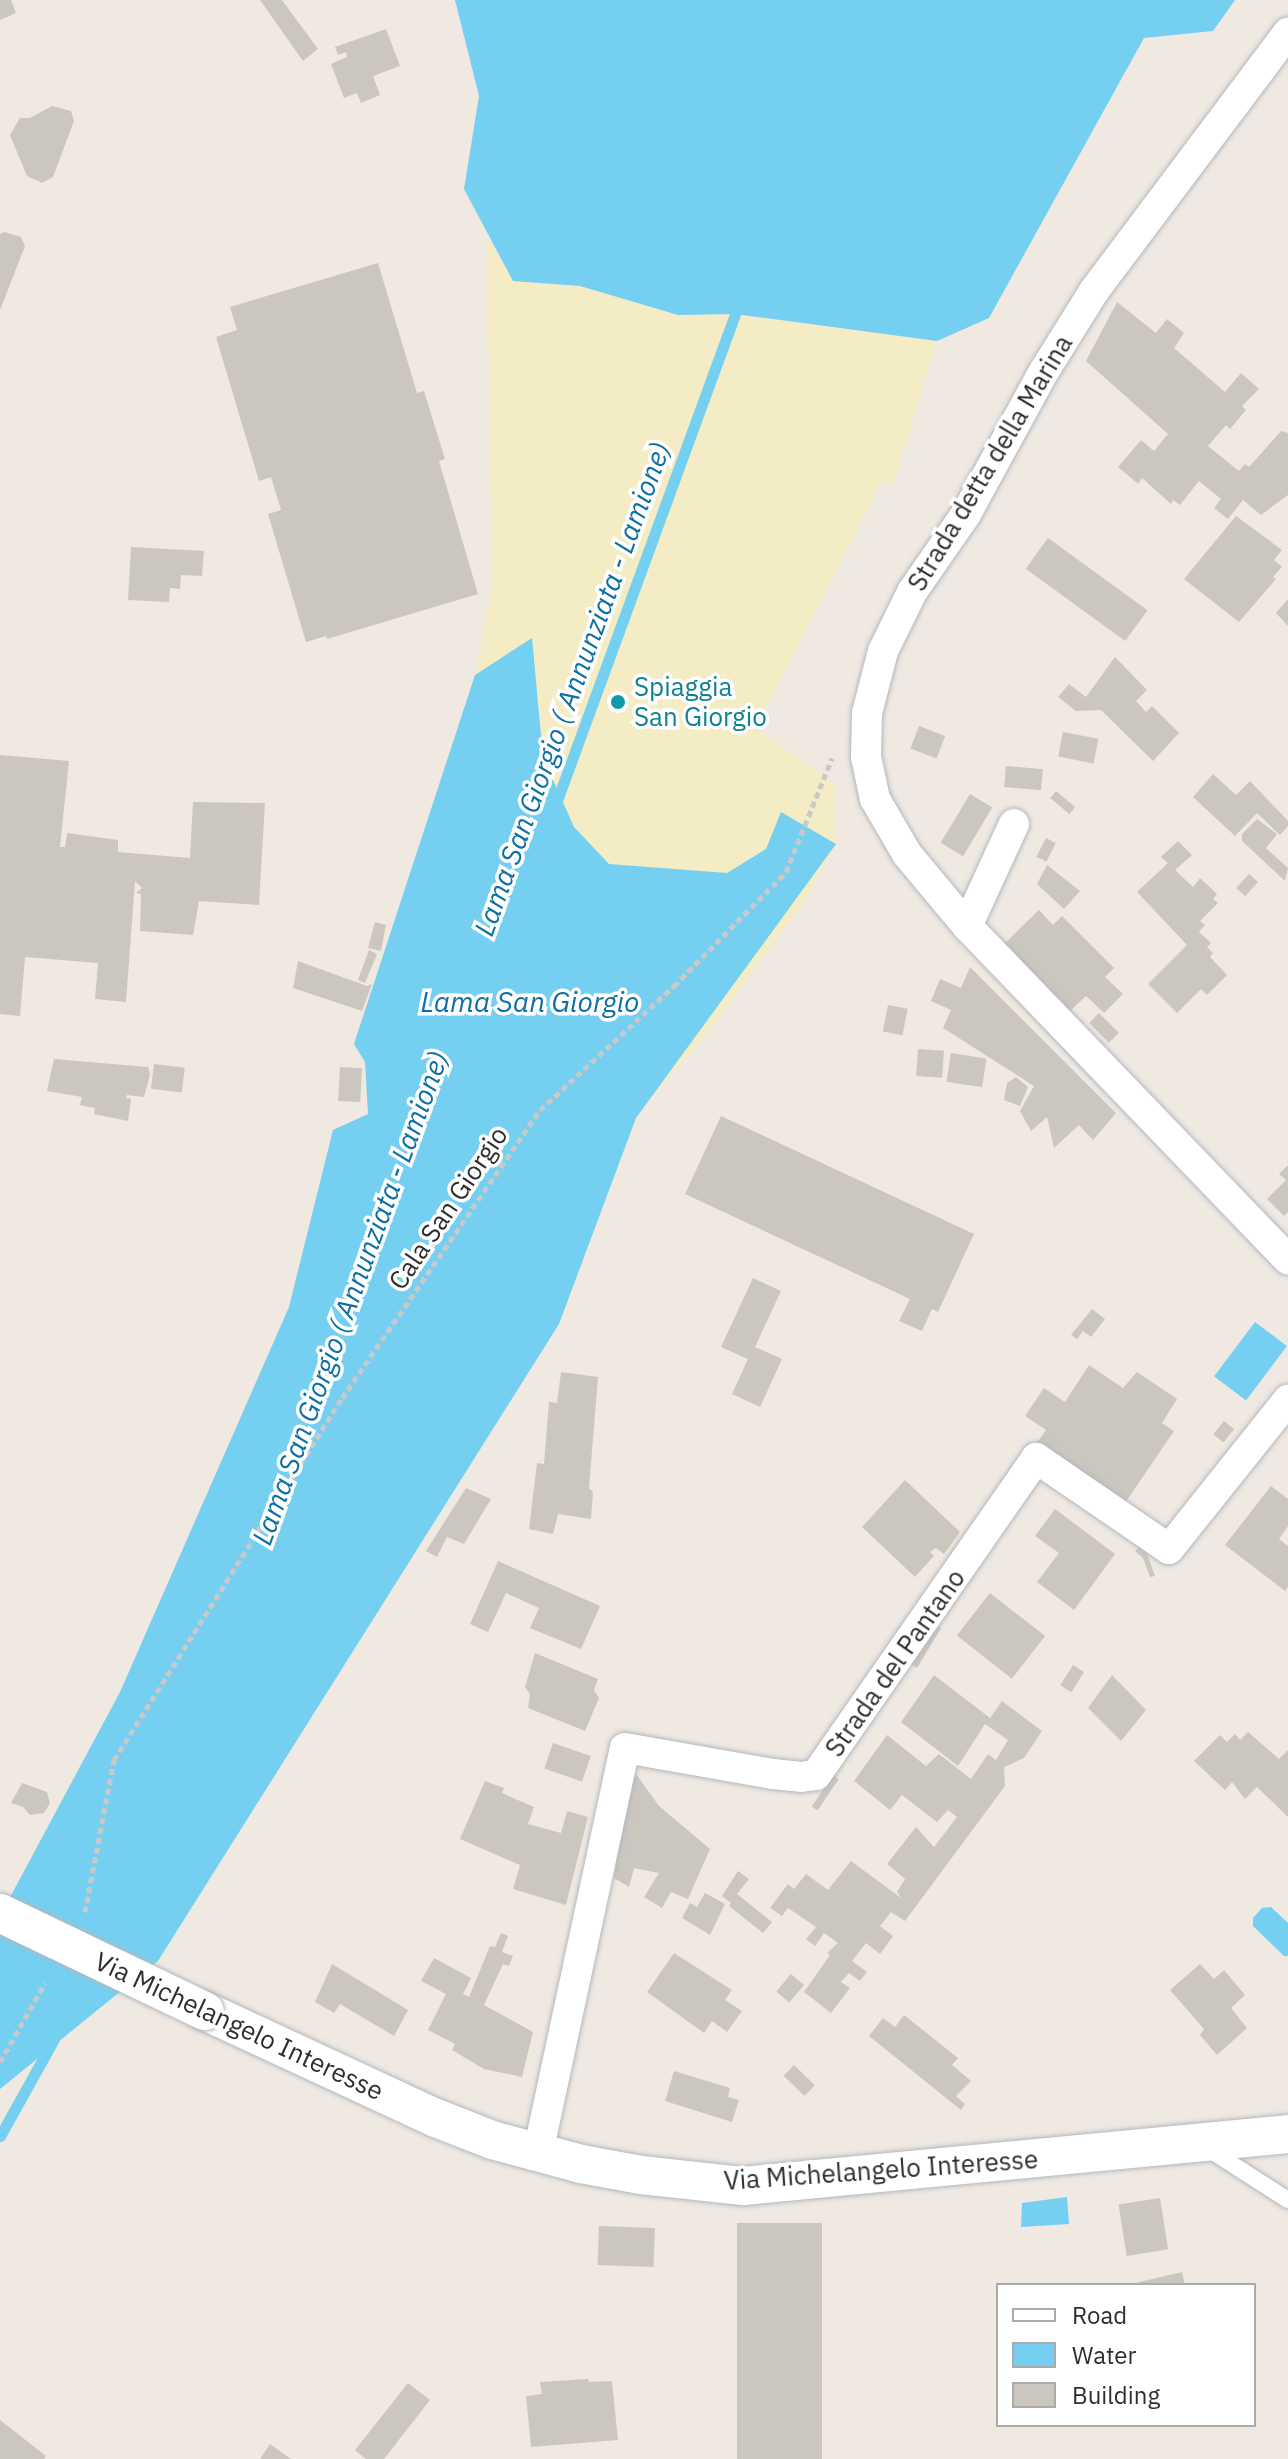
<!DOCTYPE html>
<style>
body{margin:0}
#map{position:relative;width:1288px;height:2459px;overflow:hidden;background:#efe9e1;font-family:"IBM Plex Sans",sans-serif}
div>[style]{position:absolute}
.sand>*{inset:0;background:#f3ecc5}
.water>*{inset:0;background:#75cff0;transform-origin:0 0}
.stream>*{height:11px;margin:-5.5px;padding:0 5.5px;transform-origin:5.5px;border-radius:5.5px;background:#75cff0}
.building>*{inset:0;background:#cbc7bf;transform-origin:0 0}
.path>*{height:5px;margin-top:-2.5px;transform-origin:0;background:repeating-linear-gradient(90deg,#c9c9c9 0 6px,transparent 0 10px)}
.roads{filter:drop-shadow(0 0 2px #b4b7c1) drop-shadow(0 0 2px #b4b7c1)}
.service>*{height:16px;margin:-8px;padding:0 8px;transform-origin:8px;border-radius:8px;background:#fff}
.minor>*{height:30px;margin:-15px;padding:0 15px;transform-origin:15px;border-radius:15px;background:#fff}
.tertiary>*{height:38px;margin:-19px;padding:0 19px;transform-origin:19px;border-radius:19px;background:#fff}
.bridges{filter:drop-shadow(0 0 2px #b4b7c1) drop-shadow(0 0 2px #b4b7c1)}
.tertiary-bridge>*{height:38px;margin:-19px;padding:0 19px;transform-origin:19px;border-radius:19px;background:#fff}
.dots>*{width:22px;height:22px;translate:-50% -50%;box-sizing:border-box;border:4px solid #fff;border-radius:50%}
span{translate:-50% -50%;white-space:nowrap;text-align:center;line-height:1.15;-webkit-text-stroke:7px #fff;paint-order:stroke}
.street-label{font-size:26px;color:#2e2e2e}
.culture-label{font-size:26px;color:#0d838f}
.left{translate:0 -50%;text-align:left}
.water-label{font-size:28px;color:#0d6fa3;font-style:italic}
.legend{position:absolute;left:996px;top:2283px;width:260px;height:144px;box-sizing:border-box;background:#fff;border:2px solid #ababab;margin:0;padding:10px 14px;list-style:none;font-size:24px;color:#2e2e2e}
.legend li{display:flex;align-items:center;gap:16px;height:40px}
.legend b{width:40px;border:2px solid #ababab}
</style>
<div id="map">
<div class="sand">
<div style="clip-path:polygon(487px 237px,514px 281px,580px 286px,678px 315px,735px 314px,937px 341px,893px 485px,882px 481px,756px 728px,834px 784px,836px 844px,808px 896px,701px 1042px,626px 1126px,368px 1114px,365px 1062px,354px 1044px,475px 675px,492px 588px)"></div>
</div>
<div class="water">
<div style="clip-path:polygon(455px 0,1235px 0,1213px 31px,1144px 38px,989px 318px,937px 341px,735px 314px,678px 315px,580px 286px,513px 281px,464px 189px,479px 96px)"></div>
<div style="clip-path:polygon(532px 638px,541px 735px,553px 780px,574px 827px,609px 864px,727px 873px,766px 849px,781px 812px,836px 844px,636px 1118px,559px 1324px,158px 1961px,0 2089px,0 1916px,120px 1692px,289px 1307px,333px 1130px,368px 1114px,365px 1062px,354px 1044px,475px 675px)"></div>
<div style="left:1255px;top:1322px;width:40px;height:68px;rotate:37deg"></div>
<div style="clip-path:polygon(1271px 1907px,1288px 1923px,1288px 1956px,1284px 1956px,1253px 1926px,1253px 1918px,1262px 1908px)"></div>
<div style="clip-path:polygon(1067px 2197px,1069px 2224px,1021px 2227px,1022px 2203px)"></div>
</div>
<div class="stream">
<div style="left:555px;top:806px;width:524px;rotate:-69.9deg"></div>
<div style="left:0;top:2136px;width:111px;rotate:-60.9deg"></div>
</div>
<div class="building">
<div style="clip-path:polygon(0 0,11px 0,16px 13px,0 20px)"></div>
<div style="clip-path:polygon(260px 0,282px 0,318px 49px,303px 61px)"></div>
<div style="clip-path:polygon(386px 29px,400px 66px,373px 76px,380px 95px,361px 103px,357px 93px,344px 98px,331px 64px,347px 57px,346px 52px,338px 55px,335px 47px)"></div>
<div style="clip-path:polygon(52px 106px,71px 111px,74px 121px,53px 177px,42px 183px,27px 176px,10px 135px,20px 118px,30px 118px)"></div>
<div style="clip-path:polygon(4px 232px,21px 237px,25px 246px,0 310px,0 234px)"></div>
<div style="clip-path:polygon(378px 263px,417px 393px,424px 391px,445px 459px,439px 461px,478px 594px,327px 639px,326px 636px,306px 642px,268px 514px,281px 510px,271px 477px,259px 481px,216px 337px,237px 330px,230px 307px)"></div>
<div style="clip-path:polygon(1117px 302px,1156px 333px,1167px 319px,1184px 333px,1174px 348px,1225px 392px,1241px 373px,1259px 389px,1242px 406px,1246px 410px,1230px 429px,1226px 425px,1208px 446px,1239px 471px,1245px 464px,1249px 467px,1281px 431px,1288px 433px,1288px 495px,1261px 515px,1243px 500px,1228px 519px,1214px 508px,1221px 499px,1199px 481px,1180px 505px,1173px 500px,1171px 504px,1142px 478px,1138px 484px,1118px 467px,1141px 440px,1154px 451px,1168px 434px,1086px 361px)"></div>
<div style="clip-path:polygon(1236px 516px,1282px 550px,1274px 560px,1282px 567px,1273px 577px,1276px 579px,1239px 622px,1184px 579px)"></div>
<div style="left:1048px;top:538px;width:123px;height:38px;rotate:36deg"></div>
<div style="clip-path:polygon(131px 547px,204px 551px,202px 576px,181px 575px,180px 589px,170px 588px,169px 602px,128px 600px)"></div>
<div style="clip-path:polygon(1288px 599px,1288px 626px,1276px 613px)"></div>
<div style="clip-path:polygon(1115px 657px,1147px 690px,1136px 701px,1146px 712px,1152px 706px,1179px 733px,1153px 761px,1101px 710px,1076px 711px,1058px 697px,1069px 684px,1086px 697px)"></div>
<div style="left:919px;top:726px;width:28px;height:24px;rotate:21deg"></div>
<div style="left:1063px;top:732px;width:36px;height:25px;rotate:11deg"></div>
<div style="clip-path:polygon(0 755px,69px 761px,60px 847px,65px 847px,67px 833px,118px 840px,118px 852px,190px 858px,193px 802px,265px 803px,259px 905px,199px 901px,193px 935px,140px 931px,141px 894px,136px 893px,142px 888px,135px 881px,126px 1002px,95px 999px,98px 963px,25px 957px,20px 1016px,0 1014px)"></div>
<div style="left:1006px;top:766px;width:37px;height:21px;rotate:5deg"></div>
<div style="clip-path:polygon(1213px 774px,1236px 795px,1250px 781px,1288px 821px,1288px 826px,1280px 835px,1257px 813px,1235px 836px,1193px 797px)"></div>
<div style="left:1056px;top:791px;width:25px;height:9px;rotate:40deg"></div>
<div style="left:970px;top:794px;width:26px;height:57px;rotate:31deg"></div>
<div style="clip-path:polygon(1257px 819px,1277px 834px,1266px 848px,1288px 868px,1285px 881px,1242px 841px,1242px 834px)"></div>
<div style="left:1046px;top:838px;width:11px;height:21px;rotate:27deg"></div>
<div style="clip-path:polygon(1178px 841px,1192px 855px,1175px 870px,1193px 887px,1200px 878px,1217px 894px,1213px 899px,1218px 903px,1200px 921px,1205px 925px,1199px 932px,1211px 943px,1207px 947px,1213px 953px,1210px 957px,1227px 975px,1207px 995px,1201px 989px,1177px 1013px,1148px 984px,1187px 945px,1137px 892px,1168px 863px,1161px 857px)"></div>
<div style="clip-path:polygon(1047px 865px,1080px 891px,1064px 909px,1037px 884px)"></div>
<div style="left:1249px;top:874px;width:12px;height:19px;rotate:42deg"></div>
<div style="clip-path:polygon(1039px 910px,1053px 925px,1062px 916px,1114px 968px,1105px 977px,1123px 994px,1104px 1013px,1086px 996px,1070px 1011px,1004px 944px)"></div>
<div style="clip-path:polygon(375px 922px,386px 925px,381px 951px,368px 948px)"></div>
<div style="clip-path:polygon(369px 950px,377px 954px,365px 983px,358px 980px)"></div>
<div style="clip-path:polygon(298px 961px,367px 986px,372px 984px,362px 1011px,293px 988px)"></div>
<div style="clip-path:polygon(970px 967px,1116px 1113px,1093px 1140px,1079px 1125px,1054px 1148px,1047px 1117px,1031px 1131px,1020px 1111px,1034px 1086px,943px 1028px,951px 1010px,931px 1001px,940px 979px,961px 988px)"></div>
<div style="left:888px;top:1005px;width:20px;height:27px;rotate:11deg"></div>
<div style="left:1099px;top:1013px;width:28px;height:14px;rotate:45deg"></div>
<div style="left:918px;top:1049px;width:26px;height:27px;rotate:4deg"></div>
<div style="left:951px;top:1053px;width:36px;height:29px;rotate:9deg"></div>
<div style="clip-path:polygon(54px 1059px,148px 1067px,150px 1075px,144px 1097px,127px 1095px,126px 1098px,131px 1099px,128px 1121px,94px 1114px,95px 1108px,80px 1105px,82px 1097px,47px 1091px)"></div>
<div style="left:154px;top:1064px;width:31px;height:25px;rotate:7deg"></div>
<div style="left:340px;top:1067px;width:22px;height:34px;rotate:3deg"></div>
<div style="clip-path:polygon(1016px 1077px,1028px 1087px,1020px 1106px,1004px 1100px,1007px 1083px)"></div>
<div style="clip-path:polygon(721px 1116px,974px 1234px,938px 1312px,932px 1309px,922px 1331px,899px 1321px,910px 1299px,685px 1194px)"></div>
<div style="clip-path:polygon(1288px 1165px,1288px 1212px,1284px 1216px,1267px 1199px,1286px 1180px,1279px 1174px)"></div>
<div style="clip-path:polygon(753px 1278px,781px 1291px,755px 1347px,782px 1359px,760px 1407px,732px 1394px,748px 1359px,721px 1347px)"></div>
<div style="clip-path:polygon(1092px 1309px,1105px 1319px,1091px 1337px,1083px 1331px,1077px 1339px,1071px 1335px)"></div>
<div style="clip-path:polygon(1089px 1365px,1123px 1388px,1137px 1372px,1177px 1399px,1162px 1423px,1174px 1431px,1125px 1503px,1036px 1444px,1046px 1430px,1025px 1416px,1044px 1388px,1065px 1402px)"></div>
<div style="clip-path:polygon(561px 1372px,598px 1377px,589px 1488px,593px 1492px,591px 1519px,558px 1514px,553px 1534px,529px 1529px,537px 1463px,544px 1464px,549px 1402px,557px 1403px)"></div>
<div style="left:1224px;top:1421px;width:13px;height:17px;rotate:39deg"></div>
<div style="clip-path:polygon(905px 1480px,960px 1532px,944px 1554px,936px 1548px,930px 1552px,934px 1556px,915px 1577px,862px 1527px)"></div>
<div style="clip-path:polygon(1271px 1486px,1288px 1499px,1288px 1526px,1279px 1539px,1288px 1546px,1288px 1587px,1285px 1591px,1225px 1545px)"></div>
<div style="clip-path:polygon(466px 1488px,491px 1499px,464px 1544px,447px 1537px,437px 1557px,426px 1551px)"></div>
<div style="clip-path:polygon(1055px 1509px,1115px 1554px,1074px 1610px,1037px 1582px,1059px 1553px,1035px 1536px)"></div>
<div style="clip-path:polygon(1139px 1547px,1147px 1554px,1155px 1576px,1150px 1577px,1143px 1558px,1135px 1551px)"></div>
<div style="clip-path:polygon(498px 1561px,600px 1606px,581px 1649px,530px 1628px,539px 1608px,506px 1593px,488px 1632px,470px 1624px)"></div>
<div style="left:990px;top:1593px;width:70px;height:54px;rotate:38deg"></div>
<div style="clip-path:polygon(937px 1626px,941px 1628px,917px 1668px,910px 1663px)"></div>
<div style="clip-path:polygon(535px 1653px,598px 1679px,594px 1690px,599px 1698px,585px 1731px,528px 1708px,530px 1694px,525px 1687px)"></div>
<div style="left:1073px;top:1665px;width:13px;height:24px;rotate:32deg"></div>
<div style="clip-path:polygon(934px 1675px,990px 1718px,1002px 1701px,1042px 1731px,1024px 1758px,1004px 1767px,1005px 1786px,905px 1921px,891px 1912px,880px 1926px,893px 1936px,880px 1954px,866px 1943px,852px 1961px,867px 1972px,860px 1981px,849px 1973px,841px 1982px,850px 1988px,831px 2013px,804px 1992px,830px 1955px,827px 1953px,838px 1943px,824px 1933px,815px 1946px,806px 1939px,816px 1927px,788px 1908px,782px 1916px,770px 1908px,788px 1884px,794px 1889px,806px 1874px,828px 1890px,851px 1861px,901px 1898px,897px 1892px,905px 1879px,887px 1864px,916px 1827px,934px 1847px,957px 1817px,948px 1810px,937px 1822px,902px 1795px,890px 1810px,854px 1781px,887px 1735px,926px 1766px,939px 1754px,971px 1779px,988px 1754px,996px 1760px,1008px 1740px,985px 1724px,958px 1766px,901px 1722px)"></div>
<div style="clip-path:polygon(1112px 1675px,1146px 1710px,1121px 1741px,1088px 1708px)"></div>
<div style="clip-path:polygon(1248px 1732px,1279px 1759px,1288px 1750px,1288px 1817px,1257px 1787px,1245px 1799px,1232px 1782px,1225px 1790px,1194px 1761px,1220px 1735px,1227px 1742px,1235px 1734px,1240px 1740px)"></div>
<div style="left:553px;top:1743px;width:40px;height:27px;rotate:19deg"></div>
<div style="clip-path:polygon(636px 1774px,659px 1806px,710px 1849px,688px 1899px,671px 1892px,662px 1908px,644px 1897px,659px 1873px,634px 1868px,629px 1887px,614px 1878px,616px 1864px,611px 1863px,628px 1782px)"></div>
<div style="left:833px;top:1775px;width:7px;height:38px;rotate:34deg"></div>
<div style="clip-path:polygon(485px 1781px,504px 1788px,502px 1793px,534px 1807px,528px 1824px,561px 1833px,567px 1811px,588px 1817px,566px 1905px,513px 1889px,520px 1865px,460px 1839px)"></div>
<div style="clip-path:polygon(22px 1783px,47px 1792px,50px 1803px,44px 1813px,30px 1815px,23px 1807px,11px 1803px)"></div>
<div style="clip-path:polygon(738px 1871px,749px 1879px,737px 1894px,772px 1922px,763px 1933px,729px 1906px,731px 1903px,722px 1896px)"></div>
<div style="clip-path:polygon(705px 1893px,725px 1904px,710px 1935px,682px 1918px,690px 1903px,697px 1907px)"></div>
<div style="clip-path:polygon(501px 1933px,508px 1936px,502px 1952px,513px 1956px,509px 1966px,503px 1964px,484px 2005px,533px 2032px,522px 2077px,484px 2069px,452px 2050px,455px 2044px,428px 2030px,446px 1994px,421px 1981px,434px 1958px,471px 1978px,463px 1994px,469px 1997px,490px 1946px,495px 1947px)"></div>
<div style="clip-path:polygon(674px 1953px,732px 1990px,725px 2000px,742px 2011px,727px 2032px,712px 2021px,704px 2033px,647px 1992px)"></div>
<div style="clip-path:polygon(332px 1964px,408px 2010px,394px 2036px,340px 2004px,334px 2013px,315px 2002px)"></div>
<div style="clip-path:polygon(1200px 1964px,1214px 1979px,1224px 1970px,1245px 1995px,1231px 2008px,1247px 2028px,1217px 2055px,1200px 2035px,1204px 2029px,1170px 1990px)"></div>
<div style="left:791px;top:1974px;width:17px;height:23px;rotate:40deg"></div>
<div style="clip-path:polygon(904px 2015px,958px 2058px,952px 2065px,971px 2081px,956px 2096px,965px 2104px,961px 2110px,869px 2036px,883px 2018px,895px 2027px)"></div>
<div style="left:794px;top:2065px;width:29px;height:15px;rotate:44deg"></div>
<div style="clip-path:polygon(674px 2071px,730px 2088px,728px 2097px,739px 2100px,732px 2122px,665px 2101px)"></div>
<div style="left:1160px;top:2198px;width:52px;height:42px;rotate:81deg"></div>
<div style="left:737px;top:2223px;width:85px;height:236px"></div>
<div style="left:599px;top:2226px;width:56px;height:39px;rotate:2deg"></div>
<div style="clip-path:polygon(1182px 2272px,1185px 2285px,1131px 2285px,1131px 2284px)"></div>
<div style="clip-path:polygon(588px 2379px,589px 2382px,612px 2381px,618px 2440px,531px 2447px,526px 2396px,542px 2394px,540px 2382px)"></div>
<div style="clip-path:polygon(408px 2383px,430px 2400px,384px 2459px,366px 2459px,355px 2450px)"></div>
<div style="clip-path:polygon(0 2420px,46px 2456px,44px 2459px,0 2459px)"></div>
<div style="clip-path:polygon(270px 2444px,291px 2459px,260px 2459px)"></div>
</div>
<div class="path">
<div style="left:85px;top:1912px;width:155px;rotate:-79.2deg"></div>
<div style="left:114px;top:1760px;width:428px;rotate:-57.8deg"></div>
<div style="left:342px;top:1398px;width:349px;rotate:-55.5deg"></div>
<div style="left:540px;top:1110px;width:183px;rotate:-42.8deg"></div>
<div style="left:674px;top:986px;width:160px;rotate:-45.5deg"></div>
<div style="left:786px;top:872px;width:123px;rotate:-68deg"></div>
<div style="left:0;top:2062px;width:91px;rotate:-60.3deg"></div>
</div>
<div class="roads">
<div class="service">
<div style="left:1207px;top:2148px;width:96px;rotate:32.7deg"></div>
</div>
<div class="minor">
<div style="left:1014px;top:824px;width:112px;rotate:114.7deg"></div>
<div style="left:967px;top:926px;width:463px;rotate:46.1deg"></div>
<div style="left:967px;top:926px;width:94px;rotate:-129.8deg"></div>
<div style="left:907px;top:854px;width:64px;rotate:-120.2deg"></div>
<div style="left:875px;top:799px;width:43px;rotate:-102.1deg"></div>
<div style="left:866px;top:757px;width:44px;rotate:-88.7deg"></div>
<div style="left:867px;top:713px;width:64px;rotate:-75.5deg"></div>
<div style="left:883px;top:651px;width:66px;rotate:-63.8deg"></div>
<div style="left:912px;top:592px;width:95px;rotate:-55.3deg"></div>
<div style="left:966px;top:514px;width:161px;rotate:-61.4deg"></div>
<div style="left:1043px;top:373px;width:97px;rotate:-58.1deg"></div>
<div style="left:1094px;top:291px;width:323px;rotate:-53.1deg"></div>
<div style="left:538px;top:2153px;width:414px;rotate:-77.9deg"></div>
<div style="left:625px;top:1748px;width:150px;rotate:10deg"></div>
<div style="left:773px;top:1774px;width:28px;rotate:6deg"></div>
<div style="left:801px;top:1777px;width:15px;rotate:-8deg"></div>
<div style="left:816px;top:1775px;width:386px;rotate:-55.2deg"></div>
<div style="left:1036px;top:1458px;width:161px;rotate:34.4deg"></div>
<div style="left:1169px;top:1549px;width:191px;rotate:-51.4deg"></div>
</div>
<div class="tertiary">
<div style="left:205px;top:2011px;width:255px;rotate:24.9deg"></div>
<div style="left:436px;top:2118px;width:60px;rotate:21.4deg"></div>
<div style="left:492px;top:2140px;width:92px;rotate:15.1deg"></div>
<div style="left:581px;top:2164px;width:61px;rotate:10.4deg"></div>
<div style="left:641px;top:2175px;width:103px;rotate:6.2deg"></div>
<div style="left:743px;top:2186px;width:547px;rotate:-5.45deg"></div>
</div>
</div>
<div class="bridges">
<div class="tertiary-bridge">
<div style="left:0;top:1913px;width:227px;rotate:25.6deg"></div>
</div>
</div>
<div class="dots">
<div style="left:618px;top:702px;background:#0f9aa8"></div>
</div>
<div class="street-label">
<span style="left:990px;top:463px;rotate:-59deg">Strada detta della Marina</span>
<span style="left:448px;top:1208px;rotate:-56deg">Cala San Giorgio</span>
<span style="left:895px;top:1663px;rotate:-55deg">Strada del Pantano</span>
<span style="left:239px;top:2026px;rotate:25deg">Via Michelangelo Interesse</span>
<span style="left:881px;top:2170px;rotate:-4deg">Via Michelangelo Interesse</span>
</div>
<div class="culture-label">
<span class="left" style="left:634px;top:702px">Spiaggia<br>San Giorgio</span>
</div>
<div class="water-label">
<span style="left:572px;top:689px;rotate:-70deg">Lama San Giorgio ( Annunziata - Lamione)</span>
<span style="left:530px;top:1002px">Lama San Giorgio</span>
<span style="left:350px;top:1298px;rotate:-70deg">Lama San Giorgio ( Annunziata - Lamione)</span>
</div>
<ul class="legend">
<li><b style="height:10px;background:#fff"></b>Road</li>
<li><b style="height:22px;background:#75cff0"></b>Water</li>
<li><b style="height:22px;background:#cbc7bf"></b>Building</li>
</ul>
</div>
